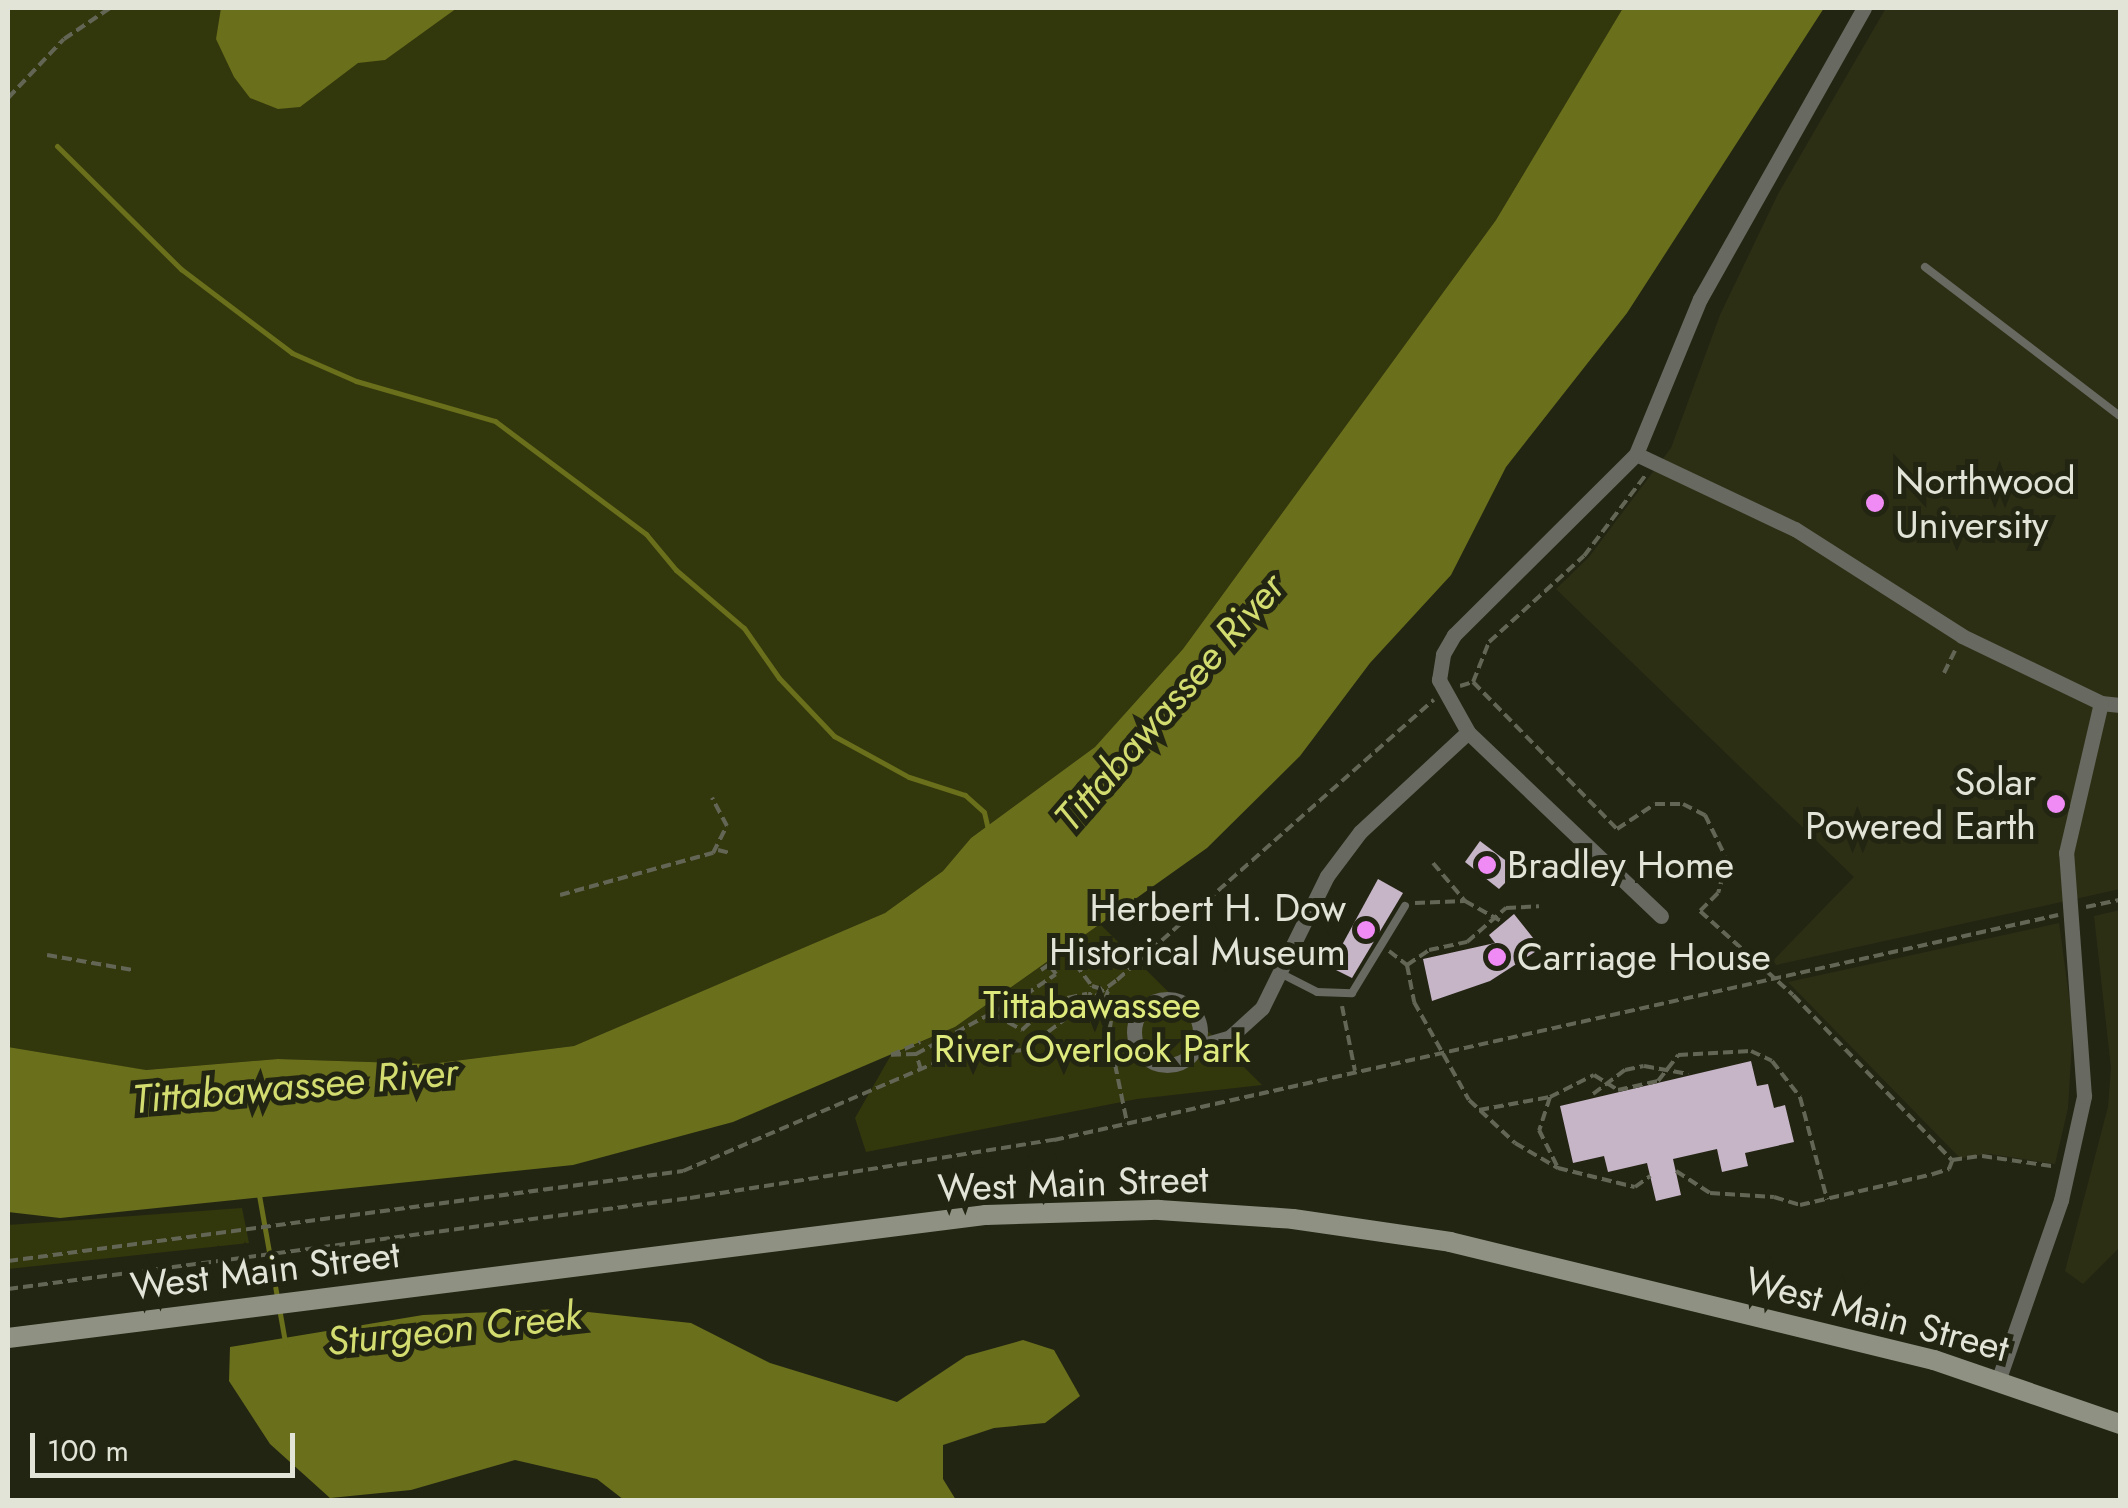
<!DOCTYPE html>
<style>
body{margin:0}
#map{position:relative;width:2128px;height:1508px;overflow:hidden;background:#232513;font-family:Jost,sans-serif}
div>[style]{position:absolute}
.built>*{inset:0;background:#2d2f15}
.green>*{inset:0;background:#33370c}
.water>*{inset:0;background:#696f1b}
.stream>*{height:5px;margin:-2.5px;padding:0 2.5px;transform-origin:2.5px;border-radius:2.5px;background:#696f1b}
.building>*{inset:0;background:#c6b4c7}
.path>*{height:4px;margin-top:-2px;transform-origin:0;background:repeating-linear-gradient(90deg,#636555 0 10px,transparent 0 15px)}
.lane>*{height:8px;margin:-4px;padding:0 4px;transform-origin:4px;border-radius:4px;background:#686960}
.street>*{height:15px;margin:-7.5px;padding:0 7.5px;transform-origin:7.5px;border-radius:7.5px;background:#686960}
.street>.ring{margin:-7.5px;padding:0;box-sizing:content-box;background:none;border:15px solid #686960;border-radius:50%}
.secondary>*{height:20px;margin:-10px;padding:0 10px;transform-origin:10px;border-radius:10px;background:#8f9182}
.dots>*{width:28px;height:28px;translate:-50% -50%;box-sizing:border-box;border:5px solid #232513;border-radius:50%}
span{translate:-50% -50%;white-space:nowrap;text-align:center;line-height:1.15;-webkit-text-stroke:10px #232513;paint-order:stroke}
.poi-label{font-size:38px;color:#e2e4d8}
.left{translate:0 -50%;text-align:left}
.right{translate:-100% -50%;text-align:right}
.park-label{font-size:38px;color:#dfea7c}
.street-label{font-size:38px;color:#e2e4d8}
.water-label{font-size:40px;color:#d2dc6f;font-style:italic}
.frame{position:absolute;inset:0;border:10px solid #e2e4d8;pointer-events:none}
.scale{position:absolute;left:30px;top:1433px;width:265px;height:45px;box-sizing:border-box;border:5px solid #e2e4d8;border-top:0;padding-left:12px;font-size:30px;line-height:35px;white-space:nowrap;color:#e2e4d8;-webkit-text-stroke:8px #232513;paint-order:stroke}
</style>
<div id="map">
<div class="built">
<div style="clip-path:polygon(1886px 8px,2120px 8px,2120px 889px,1767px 967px,1854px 877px,1556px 589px,1589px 557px,1671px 448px,1720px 315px,1778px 194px)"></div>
<div style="clip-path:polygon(2120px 910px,2120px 1247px,2083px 1284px,2065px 1271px,2108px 1107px,2111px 1068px,2094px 916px)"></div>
<div style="clip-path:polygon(2059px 923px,2073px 1026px,2068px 1108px,2055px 1164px,1990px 1154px,1960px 1158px,1788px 982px)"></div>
</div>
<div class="green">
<div style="clip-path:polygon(8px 8px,1623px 8px,1496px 220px,1183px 649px,1095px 747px,971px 838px,943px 871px,885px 913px,574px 1046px,430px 1064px,278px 1059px,145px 1070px,8px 1047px)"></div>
<div style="clip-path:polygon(1100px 924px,1262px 1085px,1137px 1099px,866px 1152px,855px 1118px,891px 1055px,955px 1027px)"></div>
<div style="clip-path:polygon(242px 1208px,249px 1243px,8px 1269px,8px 1225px)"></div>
</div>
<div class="water">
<div style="clip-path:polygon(221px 8px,457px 8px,385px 60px,358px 63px,300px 107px,278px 109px,250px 98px,234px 77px,216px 39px)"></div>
<div style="clip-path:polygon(1623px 8px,1824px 8px,1627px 313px,1506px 467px,1451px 575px,1370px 663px,1300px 756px,1207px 848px,955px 1027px,733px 1122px,573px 1165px,60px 1218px,8px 1212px,8px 1047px,146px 1070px,278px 1059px,430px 1064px,574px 1046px,885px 913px,943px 871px,971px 838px,1095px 747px,1183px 649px,1496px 220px)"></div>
<div style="clip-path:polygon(560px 1309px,691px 1323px,770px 1363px,897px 1402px,966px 1356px,1023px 1340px,1054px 1350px,1080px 1396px,1045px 1423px,994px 1428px,943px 1445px,943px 1479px,956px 1500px,624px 1500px,597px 1479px,515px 1460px,411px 1490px,330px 1498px,270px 1444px,229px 1381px,230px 1347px,423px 1315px)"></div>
</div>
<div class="stream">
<div style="left:57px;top:146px;width:175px;rotate:44.8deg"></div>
<div style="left:181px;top:269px;width:139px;rotate:37.1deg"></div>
<div style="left:292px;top:353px;width:70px;rotate:23.6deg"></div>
<div style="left:356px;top:381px;width:145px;rotate:16.1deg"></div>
<div style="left:495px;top:421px;width:189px;rotate:36.8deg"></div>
<div style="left:646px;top:534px;width:47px;rotate:50.2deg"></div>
<div style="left:676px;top:570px;width:89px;rotate:40.5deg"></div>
<div style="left:744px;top:628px;width:61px;rotate:55deg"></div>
<div style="left:779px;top:678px;width:80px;rotate:46.5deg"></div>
<div style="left:834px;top:736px;width:85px;rotate:28.7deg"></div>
<div style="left:909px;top:777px;width:59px;rotate:17.8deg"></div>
<div style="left:965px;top:795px;width:25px;rotate:42deg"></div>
<div style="left:984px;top:812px;width:17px;rotate:77deg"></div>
<div style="left:259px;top:1195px;width:104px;rotate:80deg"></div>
<div style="left:279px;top:1308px;width:39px;rotate:80deg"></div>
</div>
<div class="building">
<div style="clip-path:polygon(1480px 841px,1509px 863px,1514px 874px,1499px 889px,1465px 862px)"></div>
<div style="clip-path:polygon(1378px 879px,1403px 893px,1352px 978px,1330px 967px)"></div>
<div style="clip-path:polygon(1514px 914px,1541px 948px,1490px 981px,1432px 1001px,1423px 959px,1495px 943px,1489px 935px)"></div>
<div style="clip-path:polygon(1751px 1061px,1757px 1086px,1768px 1084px,1774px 1108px,1785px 1105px,1794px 1142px,1745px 1153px,1748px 1166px,1722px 1172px,1717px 1149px,1673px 1159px,1681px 1195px,1656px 1201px,1647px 1163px,1608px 1172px,1604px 1156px,1573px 1163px,1560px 1106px)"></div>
</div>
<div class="path">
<div style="left:8px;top:98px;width:81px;rotate:-46.5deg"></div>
<div style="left:64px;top:39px;width:55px;rotate:-34deg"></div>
<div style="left:1944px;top:673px;width:25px;rotate:-64deg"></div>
<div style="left:1473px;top:682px;width:206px;rotate:45.6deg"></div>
<div style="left:1617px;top:829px;width:45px;rotate:-33.3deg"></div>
<div style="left:1655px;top:804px;width:28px"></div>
<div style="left:1683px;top:804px;width:25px;rotate:27deg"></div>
<div style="left:1705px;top:815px;width:50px;rotate:63.9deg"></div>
<div style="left:1727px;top:860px;width:34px;rotate:105deg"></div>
<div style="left:1718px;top:893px;width:25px;rotate:135deg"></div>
<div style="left:1700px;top:911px;width:125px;rotate:42.1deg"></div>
<div style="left:1793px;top:995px;width:229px;rotate:46.1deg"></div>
<div style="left:1952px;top:1160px;width:30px;rotate:-8deg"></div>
<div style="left:1982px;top:1156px;width:70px;rotate:8.2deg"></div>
<div style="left:1460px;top:686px;width:14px;rotate:-17deg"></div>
<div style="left:1473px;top:682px;width:43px;rotate:-68.2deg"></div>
<div style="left:1489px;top:642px;width:128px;rotate:-42.2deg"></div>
<div style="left:1584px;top:556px;width:101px;rotate:-52.7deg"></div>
<div style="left:718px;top:850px;width:12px;rotate:14deg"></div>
<div style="left:1433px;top:863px;width:50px;rotate:49.9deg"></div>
<div style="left:560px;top:895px;width:159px;rotate:-15.4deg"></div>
<div style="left:713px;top:853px;width:30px;rotate:-63deg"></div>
<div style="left:727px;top:826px;width:32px;rotate:-118deg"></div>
<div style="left:1415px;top:903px;width:50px;rotate:-2.3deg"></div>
<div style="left:1465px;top:901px;width:41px;rotate:29.1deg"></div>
<div style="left:2086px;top:907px;width:35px;rotate:-12deg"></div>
<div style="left:1389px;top:951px;width:23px;rotate:38deg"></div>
<div style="left:1407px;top:965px;width:38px;rotate:79deg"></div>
<div style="left:1414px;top:1002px;width:112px;rotate:60.7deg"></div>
<div style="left:1469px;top:1100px;width:63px;rotate:43.1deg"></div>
<div style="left:1515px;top:1143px;width:50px;rotate:30.2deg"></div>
<div style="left:1558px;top:1168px;width:79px;rotate:13.9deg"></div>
<div style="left:1635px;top:1187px;width:19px;rotate:-36deg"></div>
<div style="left:1066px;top:952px;width:43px;rotate:52.6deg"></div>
<div style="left:1092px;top:986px;width:17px;rotate:17deg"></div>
<div style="left:1108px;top:991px;width:17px;rotate:111deg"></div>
<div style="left:1102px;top:1007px;width:15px;rotate:-160deg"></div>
<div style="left:1088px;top:1002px;width:16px;rotate:-76deg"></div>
<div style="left:47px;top:955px;width:87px;rotate:9.9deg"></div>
<div style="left:1407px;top:965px;width:27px;rotate:-34deg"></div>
<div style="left:1429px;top:950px;width:39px;rotate:-12deg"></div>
<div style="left:1467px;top:942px;width:52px;rotate:-41.1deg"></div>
<div style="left:1506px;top:908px;width:33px;rotate:-3deg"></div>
<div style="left:1041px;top:970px;width:14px;rotate:-34deg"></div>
<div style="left:1107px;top:1001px;width:34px;rotate:32deg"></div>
<div style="left:1113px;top:1006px;width:29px;rotate:98deg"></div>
<div style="left:1109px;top:1035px;width:90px;rotate:78.4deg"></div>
<div style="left:1342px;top:1006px;width:66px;rotate:78.7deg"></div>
<div style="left:995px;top:1015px;width:31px;rotate:29deg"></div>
<div style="left:1022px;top:1030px;width:42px;rotate:-43.1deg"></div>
<div style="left:1053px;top:1001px;width:35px;rotate:-12deg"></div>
<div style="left:916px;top:1054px;width:25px;rotate:178deg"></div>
<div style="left:891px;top:1055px;width:32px;rotate:-24deg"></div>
<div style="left:921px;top:1070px;width:17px;rotate:-107deg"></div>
<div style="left:916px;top:1054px;width:124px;rotate:-28.4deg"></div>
<div style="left:1025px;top:995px;width:37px;rotate:-34deg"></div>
<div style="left:1056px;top:974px;width:11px;rotate:-128deg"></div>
<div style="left:1593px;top:1094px;width:40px;rotate:-37deg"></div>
<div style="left:1625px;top:1070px;width:19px;rotate:-12deg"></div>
<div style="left:1644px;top:1066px;width:45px;rotate:10.3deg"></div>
<div style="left:1550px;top:1097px;width:35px;rotate:108deg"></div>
<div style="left:1539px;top:1130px;width:40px;rotate:63.4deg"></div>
<div style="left:1479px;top:1110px;width:72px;rotate:-10.4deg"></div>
<div style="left:1550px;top:1097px;width:49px;rotate:-26.6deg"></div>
<div style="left:1594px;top:1075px;width:28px;rotate:32deg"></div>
<div style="left:1618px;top:1090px;width:41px;rotate:-12.7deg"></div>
<div style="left:1658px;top:1081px;width:33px;rotate:-52deg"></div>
<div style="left:1678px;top:1055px;width:73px;rotate:-3.1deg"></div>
<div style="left:1751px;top:1051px;width:23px;rotate:25deg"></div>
<div style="left:1772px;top:1061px;width:46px;rotate:52.1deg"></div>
<div style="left:1800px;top:1097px;width:106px;rotate:75.2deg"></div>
<div style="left:1676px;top:1171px;width:40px;rotate:32.9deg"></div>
<div style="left:1710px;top:1193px;width:64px;rotate:3.6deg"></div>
<div style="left:1774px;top:1197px;width:27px;rotate:17deg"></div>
<div style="left:1800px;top:1205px;width:137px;rotate:-13.1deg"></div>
<div style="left:1933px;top:1174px;width:17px;rotate:-17deg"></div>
<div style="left:1949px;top:1169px;width:9px;rotate:-69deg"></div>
<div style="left:8px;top:1261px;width:681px;rotate:-7.59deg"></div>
<div style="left:683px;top:1171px;width:292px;rotate:-23.2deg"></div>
<div style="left:951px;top:1056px;width:73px;rotate:-4.7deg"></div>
<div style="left:1024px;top:1050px;width:116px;rotate:-37deg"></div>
<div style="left:1117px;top:980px;width:423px;rotate:-41.5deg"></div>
<div style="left:8px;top:1289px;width:688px;rotate:-7.6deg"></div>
<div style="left:690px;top:1198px;width:369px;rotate:-9.1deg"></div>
<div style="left:1054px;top:1140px;width:1029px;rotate:-12.63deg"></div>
</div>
<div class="lane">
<div style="left:1925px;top:267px;width:245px;rotate:37.4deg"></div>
<div style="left:1282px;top:974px;width:39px;rotate:27deg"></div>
<div style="left:1317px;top:992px;width:35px;rotate:2deg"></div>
<div style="left:1352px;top:993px;width:102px;rotate:-58.7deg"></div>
</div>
<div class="street">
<div style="left:1636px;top:454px;width:176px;rotate:25.3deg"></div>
<div style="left:1795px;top:529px;width:198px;rotate:32.6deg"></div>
<div style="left:1962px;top:636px;width:154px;rotate:25.7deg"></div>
<div style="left:2101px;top:703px;width:19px;rotate:6deg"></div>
<div style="left:1661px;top:916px;width:267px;rotate:-136.4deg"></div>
<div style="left:1468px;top:732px;width:60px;rotate:-119.1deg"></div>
<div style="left:1439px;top:680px;width:26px;rotate:-81deg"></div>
<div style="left:1443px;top:654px;width:22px;rotate:-60deg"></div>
<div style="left:1454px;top:635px;width:257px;rotate:-44.8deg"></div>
<div style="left:1636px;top:454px;width:168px;rotate:-67.6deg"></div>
<div style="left:1700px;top:299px;width:334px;rotate:-60.6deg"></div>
<div class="ring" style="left:1134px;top:999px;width:51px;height:51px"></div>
<div style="left:1196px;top:1047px;width:35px;rotate:-16deg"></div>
<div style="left:1230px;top:1037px;width:43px;rotate:-42.2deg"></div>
<div style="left:1262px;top:1008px;width:147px;rotate:-63.8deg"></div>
<div style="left:1327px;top:876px;width:55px;rotate:-53.1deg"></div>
<div style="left:1360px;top:832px;width:147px;rotate:-42.8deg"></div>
<div style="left:1998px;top:1381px;width:192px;rotate:-70.8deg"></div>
<div style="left:2061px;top:1200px;width:107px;rotate:-77.5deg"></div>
<div style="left:2084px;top:1096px;width:244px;rotate:-94.2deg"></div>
<div style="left:2066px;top:853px;width:154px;rotate:-76.9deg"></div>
</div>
<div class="secondary">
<div style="left:8px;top:1338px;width:986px;rotate:-7.17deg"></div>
<div style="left:986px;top:1215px;width:173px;rotate:-1.7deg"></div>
<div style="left:1159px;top:1210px;width:134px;rotate:3.8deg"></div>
<div style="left:1293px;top:1219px;width:159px;rotate:8.3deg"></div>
<div style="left:1450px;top:1242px;width:498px;rotate:13.7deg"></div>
<div style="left:1934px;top:1360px;width:197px;rotate:19deg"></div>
</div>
<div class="dots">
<div style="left:1875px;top:503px;background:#f08bf6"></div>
<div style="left:2056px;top:804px;background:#f08bf6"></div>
<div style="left:1487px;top:865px;background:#f08bf6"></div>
<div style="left:1366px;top:930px;background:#f08bf6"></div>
<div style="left:1497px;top:957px;background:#f08bf6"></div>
</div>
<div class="poi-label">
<span class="left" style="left:1895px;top:503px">Northwood<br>University</span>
<span class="right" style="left:2036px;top:804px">Solar<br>Powered Earth</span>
<span class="left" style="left:1507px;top:865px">Bradley Home</span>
<span class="right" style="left:1346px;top:930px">Herbert H. Dow<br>Historical Museum</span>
<span class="left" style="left:1517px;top:957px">Carriage House</span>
</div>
<div class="park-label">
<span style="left:1092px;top:1027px">Tittabawassee<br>River Overlook Park</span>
</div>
<div class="street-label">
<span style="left:1073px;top:1183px;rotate:-2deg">West Main Street</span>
<span style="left:265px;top:1270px;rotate:-7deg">West Main Street</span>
<span style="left:1877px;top:1314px;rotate:15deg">West Main Street</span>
</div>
<div class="water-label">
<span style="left:1169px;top:702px;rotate:-49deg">Tittabawassee River</span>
<span style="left:295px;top:1085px;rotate:-5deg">Tittabawassee River</span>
<span style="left:454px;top:1328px;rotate:-6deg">Sturgeon Creek</span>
</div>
<div class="frame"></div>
<div class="scale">100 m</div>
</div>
